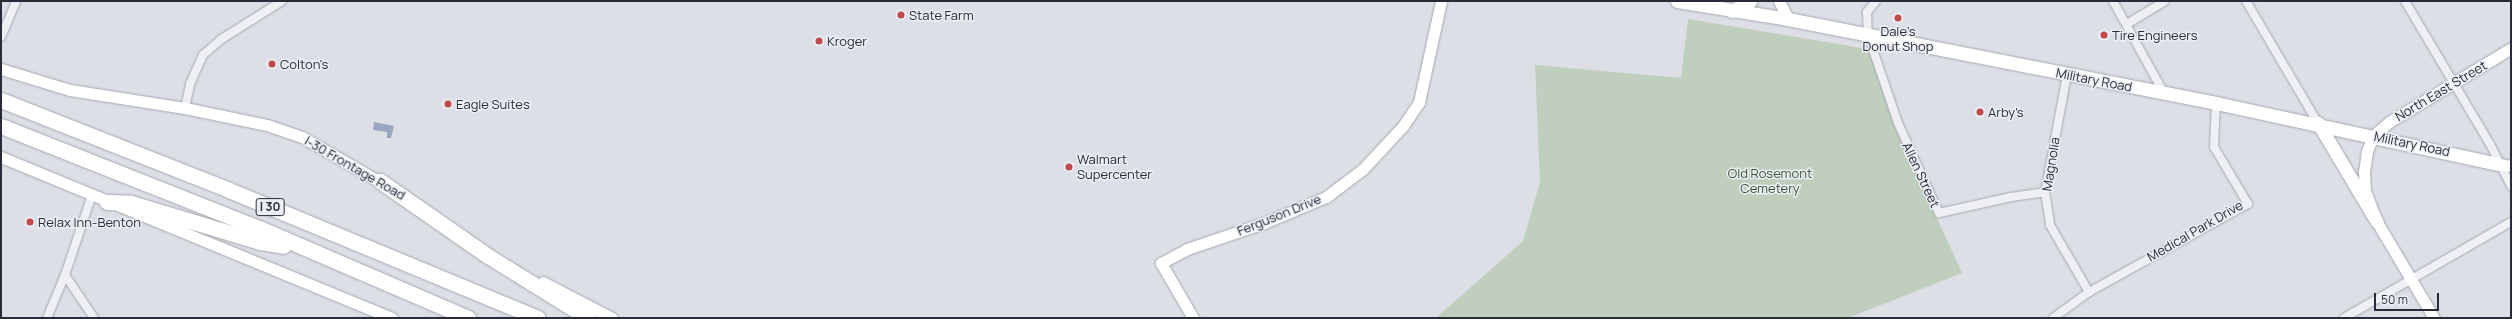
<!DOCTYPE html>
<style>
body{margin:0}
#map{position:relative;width:2512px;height:319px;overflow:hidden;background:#dcdfe5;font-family:Manrope,sans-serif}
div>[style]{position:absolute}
.green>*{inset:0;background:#c0cebe}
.water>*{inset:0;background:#9aa7c3}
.roads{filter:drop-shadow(0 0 1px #a6a9b2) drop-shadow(0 0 1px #a6a9b2)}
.street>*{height:8px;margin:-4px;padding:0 4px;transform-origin:4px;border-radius:4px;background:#eff0f4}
.secondary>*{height:11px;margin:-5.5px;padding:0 5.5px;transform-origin:5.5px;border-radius:5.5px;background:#fff}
.primary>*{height:13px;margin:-6.5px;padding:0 6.5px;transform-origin:6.5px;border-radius:6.5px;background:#fff}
.highway>*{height:15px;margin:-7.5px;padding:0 7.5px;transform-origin:7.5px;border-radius:7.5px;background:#fff}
.dots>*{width:11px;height:11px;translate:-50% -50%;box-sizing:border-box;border:2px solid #ebeef3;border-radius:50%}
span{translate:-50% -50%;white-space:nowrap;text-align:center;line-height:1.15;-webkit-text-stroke:3px #ebeef3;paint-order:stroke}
.shield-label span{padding:1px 3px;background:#ebeef3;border:1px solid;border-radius:3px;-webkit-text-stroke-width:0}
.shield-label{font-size:12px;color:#272b3a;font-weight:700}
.poi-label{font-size:13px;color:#272b3a}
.left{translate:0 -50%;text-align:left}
.street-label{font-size:13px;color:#272b3a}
.park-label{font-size:13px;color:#375536}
.frame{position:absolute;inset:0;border:2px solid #272b3a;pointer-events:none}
.scale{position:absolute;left:2374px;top:293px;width:65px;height:18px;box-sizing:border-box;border:2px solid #272b3a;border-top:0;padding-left:5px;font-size:12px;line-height:14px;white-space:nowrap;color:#272b3a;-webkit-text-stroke:3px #ebeef3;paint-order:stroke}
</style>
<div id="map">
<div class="green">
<div style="clip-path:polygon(1688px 19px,1868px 49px,1899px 135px,1962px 273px,1848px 318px,1436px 318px,1523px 241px,1540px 182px,1535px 65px,1681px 78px)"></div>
</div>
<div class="water">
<div style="clip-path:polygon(374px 122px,394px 126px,391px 138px,387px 138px,387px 132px,373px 130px)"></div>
</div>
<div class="roads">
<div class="street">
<div style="left:1876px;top:1px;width:14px;rotate:129deg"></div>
<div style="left:1867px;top:12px;width:23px;rotate:88deg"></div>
<div style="left:1868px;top:35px;width:93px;rotate:71.2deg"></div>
<div style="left:1898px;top:123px;width:99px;rotate:65.5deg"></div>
<div style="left:1939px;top:213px;width:74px;rotate:-12.5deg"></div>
<div style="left:2011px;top:197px;width:34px;rotate:-8deg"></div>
<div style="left:2113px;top:1px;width:105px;rotate:61deg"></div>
<div style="left:2246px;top:1px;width:142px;rotate:59.5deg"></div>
<div style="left:2405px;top:1px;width:166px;rotate:59.3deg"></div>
<div style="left:2490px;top:144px;width:47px;rotate:63.4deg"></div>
<div style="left:2127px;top:24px;width:44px;rotate:-31.2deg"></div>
<div style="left:1px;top:37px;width:39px;rotate:-67deg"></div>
<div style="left:2067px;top:75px;width:119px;rotate:100.6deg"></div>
<div style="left:2045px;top:192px;width:33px;rotate:81deg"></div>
<div style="left:2050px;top:225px;width:78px;rotate:59.8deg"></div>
<div style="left:185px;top:108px;width:25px;rotate:-78deg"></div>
<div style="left:190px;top:84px;width:32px;rotate:-66deg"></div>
<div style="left:203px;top:55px;width:23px;rotate:-41deg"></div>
<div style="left:220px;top:40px;width:73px;rotate:-32.2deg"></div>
<div style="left:65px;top:275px;width:52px;rotate:56deg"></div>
<div style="left:47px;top:318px;width:47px;rotate:-67.3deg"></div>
<div style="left:65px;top:275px;width:84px;rotate:-71.4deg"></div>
<div style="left:2053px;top:318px;width:44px;rotate:-35.8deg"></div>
<div style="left:2089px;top:292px;width:182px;rotate:-29deg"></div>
<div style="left:2248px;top:204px;width:66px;rotate:-120.8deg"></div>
<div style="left:2214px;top:147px;width:44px;rotate:-87.4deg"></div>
<div style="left:2344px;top:318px;width:193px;rotate:-29.9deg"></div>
</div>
<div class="secondary">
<div style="left:1779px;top:1px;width:20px;rotate:63deg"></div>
<div style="left:1px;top:69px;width:72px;rotate:16.9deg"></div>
<div style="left:70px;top:90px;width:116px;rotate:8.9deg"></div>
<div style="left:185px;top:108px;width:84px;rotate:11.7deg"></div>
<div style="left:267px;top:125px;width:37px;rotate:19deg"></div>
<div style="left:302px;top:137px;width:96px;rotate:30deg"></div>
<div style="left:1px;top:157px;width:423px;rotate:22.4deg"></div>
<div style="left:2498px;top:164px;width:13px;rotate:9deg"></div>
<div style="left:543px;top:282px;width:78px;rotate:27.6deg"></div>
<div style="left:1193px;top:318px;width:64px;rotate:-120.2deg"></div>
<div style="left:1161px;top:263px;width:30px;rotate:-28deg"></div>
<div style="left:1187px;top:249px;width:81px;rotate:-18.7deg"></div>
<div style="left:1264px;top:223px;width:67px;rotate:-22.8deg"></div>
<div style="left:1326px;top:197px;width:46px;rotate:-37.1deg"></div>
<div style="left:1363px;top:169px;width:59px;rotate:-47.1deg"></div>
<div style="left:1403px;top:126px;width:29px;rotate:-56deg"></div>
<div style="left:1419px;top:102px;width:103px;rotate:-77.7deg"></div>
<div style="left:2434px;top:318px;width:112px;rotate:-120.7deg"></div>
<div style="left:2377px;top:222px;width:33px;rotate:-111deg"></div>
<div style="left:2365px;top:191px;width:19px;rotate:-93deg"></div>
<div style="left:2364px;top:172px;width:21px;rotate:-82deg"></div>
<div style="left:2367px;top:151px;width:16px;rotate:-68deg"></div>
<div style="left:2373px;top:136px;width:21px;rotate:-41deg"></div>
<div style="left:2389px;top:122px;width:143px;rotate:-31.2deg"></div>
</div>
<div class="primary">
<div style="left:1677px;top:1px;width:112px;rotate:9.2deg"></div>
<div style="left:1788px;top:19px;width:436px;rotate:11.1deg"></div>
<div style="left:2216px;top:103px;width:289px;rotate:12.2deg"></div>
<div style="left:1732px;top:11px;width:21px;rotate:-29deg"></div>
<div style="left:2318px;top:123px;width:115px;rotate:59.2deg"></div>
</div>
<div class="highway">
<div style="left:1px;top:100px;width:245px;rotate:21.5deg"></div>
<div style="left:229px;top:190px;width:334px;rotate:22.5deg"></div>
<div style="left:1px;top:126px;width:277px;rotate:21.6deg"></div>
<div style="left:259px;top:228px;width:228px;rotate:23.3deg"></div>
<div style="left:380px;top:181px;width:131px;rotate:34.8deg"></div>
<div style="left:488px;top:256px;width:118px;rotate:31.8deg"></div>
<div style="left:107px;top:202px;width:24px;rotate:2deg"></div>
<div style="left:131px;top:203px;width:135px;rotate:16.8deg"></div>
<div style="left:260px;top:242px;width:24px;rotate:9deg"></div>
</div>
</div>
<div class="dots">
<div style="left:901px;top:15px;background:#c24949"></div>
<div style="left:1898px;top:18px;background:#c24949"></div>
<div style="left:2104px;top:35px;background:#c24949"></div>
<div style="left:819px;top:41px;background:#c24949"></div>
<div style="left:272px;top:64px;background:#c24949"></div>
<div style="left:448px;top:104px;background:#c24949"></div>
<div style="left:1980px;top:112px;background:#c24949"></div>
<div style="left:1069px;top:167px;background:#c24949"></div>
<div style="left:30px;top:222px;background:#c24949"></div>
</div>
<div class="shield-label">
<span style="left:270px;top:207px">I 30</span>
</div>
<div class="poi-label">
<span class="left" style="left:909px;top:15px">State Farm</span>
<span style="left:1898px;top:39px">Dale's<br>Donut Shop</span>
<span class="left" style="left:2112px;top:35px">Tire Engineers</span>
<span class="left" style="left:827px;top:41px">Kroger</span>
<span class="left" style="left:280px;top:64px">Colton's</span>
<span class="left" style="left:456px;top:104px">Eagle Suites</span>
<span class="left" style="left:1988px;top:112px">Arby's</span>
<span class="left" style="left:1077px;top:167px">Walmart<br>Supercenter</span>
<span class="left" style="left:38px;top:222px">Relax Inn-Benton</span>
</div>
<div class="street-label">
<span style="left:2094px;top:80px;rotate:11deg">Military Road</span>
<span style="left:2441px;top:91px;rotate:-31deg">North East Street</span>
<span style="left:2412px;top:144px;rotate:12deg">Military Road</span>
<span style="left:2051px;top:164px;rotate:-81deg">Magnolia</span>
<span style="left:355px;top:168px;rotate:30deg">I-30 Frontage Road</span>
<span style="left:1921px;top:175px;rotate:65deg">Allen Street</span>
<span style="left:1279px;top:215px;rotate:-22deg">Ferguson Drive</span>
<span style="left:2195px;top:231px;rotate:-30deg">Medical Park Drive</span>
</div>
<div class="park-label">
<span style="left:1770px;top:181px">Old Rosemont<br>Cemetery</span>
</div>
<div class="frame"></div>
<div class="scale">50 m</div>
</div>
